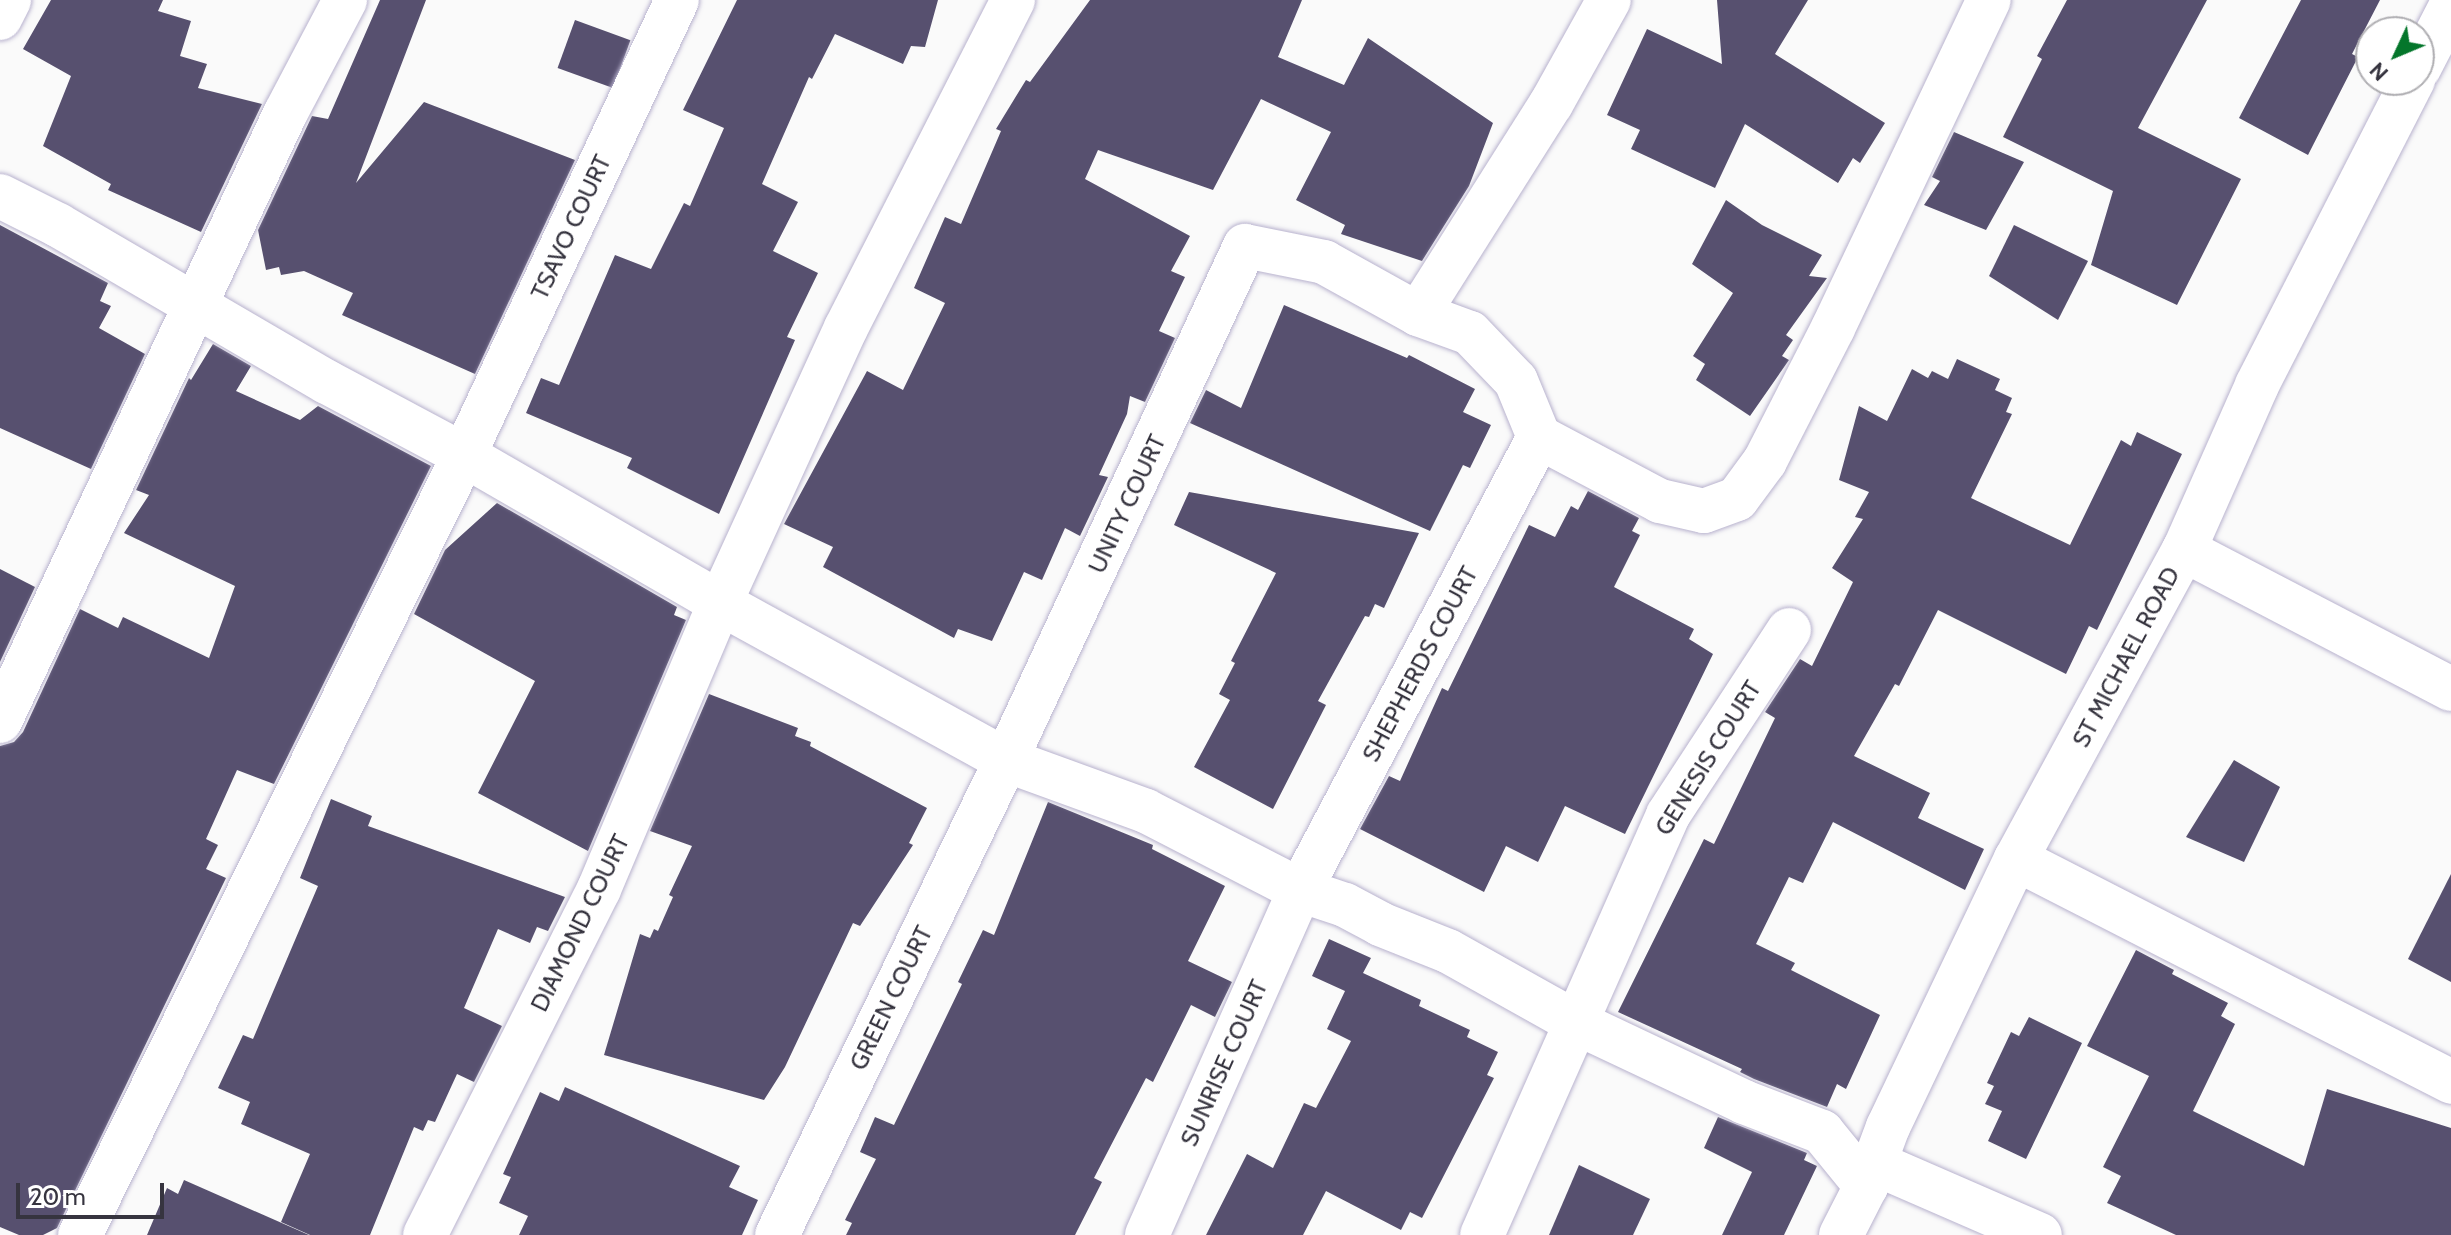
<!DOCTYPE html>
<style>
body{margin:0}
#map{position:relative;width:2451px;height:1235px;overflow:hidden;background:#fafafa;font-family:Cabin,sans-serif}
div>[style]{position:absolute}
.building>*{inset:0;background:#57506f;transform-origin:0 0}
.roads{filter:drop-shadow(0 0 2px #b8b2ce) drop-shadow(0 0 2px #b8b2ce)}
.minor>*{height:44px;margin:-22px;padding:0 22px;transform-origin:22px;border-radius:22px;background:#fff}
span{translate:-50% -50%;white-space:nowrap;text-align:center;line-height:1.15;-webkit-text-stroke:8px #fff;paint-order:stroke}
.street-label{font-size:24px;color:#36343f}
.north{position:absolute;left:2355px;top:16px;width:80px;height:80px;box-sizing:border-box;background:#fff;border:2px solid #afaeb2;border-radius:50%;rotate:226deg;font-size:22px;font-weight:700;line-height:32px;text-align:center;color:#36343f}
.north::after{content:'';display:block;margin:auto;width:28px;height:36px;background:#04762b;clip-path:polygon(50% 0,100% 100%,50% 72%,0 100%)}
.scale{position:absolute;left:16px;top:1183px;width:148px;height:36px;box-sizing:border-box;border:4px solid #36343f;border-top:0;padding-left:10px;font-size:24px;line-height:28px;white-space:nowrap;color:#36343f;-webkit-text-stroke:6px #fff;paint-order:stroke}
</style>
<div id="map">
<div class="building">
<div style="clip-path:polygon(51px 0,163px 0,158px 11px,191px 21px,180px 56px,207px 64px,198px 88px,262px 104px,201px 232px,108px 190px,111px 184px,43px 146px,71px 76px,23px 49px)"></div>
<div style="clip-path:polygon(380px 0,426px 0,356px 183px,424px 102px,575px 160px,475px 374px,342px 315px,353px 293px,304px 271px,281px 275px,279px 267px,266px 270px,258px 230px,312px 116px,328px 119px)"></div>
<div style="clip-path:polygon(737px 0,938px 0,925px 47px,911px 46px,903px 64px,835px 34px,812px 79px,809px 77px,762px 184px,798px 202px,773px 251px,818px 273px,787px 337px,795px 340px,719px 514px,627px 468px,632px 458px,526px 413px,541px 378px,559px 385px,615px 255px,651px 269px,684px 203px,690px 206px,724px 128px,683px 110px)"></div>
<div style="clip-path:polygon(1090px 0,1302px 0,1278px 57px,1344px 85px,1368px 38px,1493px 123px,1469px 186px,1422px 261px,1341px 234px,1345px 225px,1296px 200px,1331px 132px,1261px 99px,1213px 190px,1098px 150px,1085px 179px,1190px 236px,1171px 271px,1185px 277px,1159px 331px,1175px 338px,1145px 402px,1130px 396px,1127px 414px,1099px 475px,1108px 477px,1080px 536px,1065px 528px,1042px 580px,1024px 572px,992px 641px,958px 629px,954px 638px,823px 567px,833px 547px,784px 524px,867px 371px,903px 390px,945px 303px,914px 288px,945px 217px,961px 224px,1001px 131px,996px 129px,1026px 80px,1030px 82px)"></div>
<div style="clip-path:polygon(1717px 0,1808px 0,1775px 54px,1885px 123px,1860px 163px,1853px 158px,1838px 183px,1745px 124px,1715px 188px,1631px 149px,1640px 130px,1607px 115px,1647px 29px,1722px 64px)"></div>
<div style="clip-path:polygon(2067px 0,2207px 0,2138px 128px,2241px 179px,2177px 305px,2091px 265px,2113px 191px,2003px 137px,2042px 59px,2037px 56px)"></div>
<div style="clip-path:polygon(2301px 0,2380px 0,2352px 54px,2358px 57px,2308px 155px,2239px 118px)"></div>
<div style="left:575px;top:20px;width:59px;height:51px;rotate:20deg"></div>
<div style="clip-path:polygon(1954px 132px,2024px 162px,1986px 230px,1924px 205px,1940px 181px,1932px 177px)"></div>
<div style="clip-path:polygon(1726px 200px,1762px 225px,1822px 255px,1809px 276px,1827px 278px,1786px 335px,1793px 340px,1782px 356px,1789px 360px,1750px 416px,1696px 380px,1705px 364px,1693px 356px,1733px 293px,1692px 264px)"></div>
<div style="clip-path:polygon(0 225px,108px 283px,100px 301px,111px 306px,99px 328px,145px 354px,91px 469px,0 428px)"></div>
<div style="clip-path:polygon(2014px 225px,2088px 261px,2058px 320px,1989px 276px)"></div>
<div style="clip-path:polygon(1284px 305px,1407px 358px,1409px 355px,1475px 389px,1463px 412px,1491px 425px,1470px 468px,1463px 465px,1430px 531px,1190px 423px,1206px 390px,1241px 408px)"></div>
<div style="clip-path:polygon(213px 344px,251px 366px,236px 391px,300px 420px,318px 406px,431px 466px,274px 784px,237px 770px,206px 839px,218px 845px,206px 869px,226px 878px,57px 1228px,43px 1235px,19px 1235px,0 1227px,0 746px,14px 742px,23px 732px,80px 609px,118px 628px,123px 617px,209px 658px,235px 586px,124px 533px,149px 495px,136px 490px,189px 378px,191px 380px)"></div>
<div style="clip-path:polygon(1957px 359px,2000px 379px,1995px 390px,2012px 398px,2006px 412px,2012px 414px,1971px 498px,2070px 545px,2121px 440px,2131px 446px,2137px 432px,2182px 454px,2097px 630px,2089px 626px,2066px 674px,1938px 610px,1899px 686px,1895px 684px,1854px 756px,1930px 793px,1918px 818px,1984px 849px,1965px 890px,1833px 822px,1803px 883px,1789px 877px,1756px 944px,1795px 963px,1791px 970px,1880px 1015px,1846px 1089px,1837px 1084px,1827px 1107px,1754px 1079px,1740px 1072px,1742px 1069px,1618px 1012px,1704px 839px,1714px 844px,1775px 718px,1765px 712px,1800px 659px,1812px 666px,1853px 582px,1832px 568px,1863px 519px,1855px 517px,1869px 492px,1839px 480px,1859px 406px,1887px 421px,1912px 369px,1928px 378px,1932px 371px,1948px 379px)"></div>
<div style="clip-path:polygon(1588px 491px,1639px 518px,1632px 531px,1640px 535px,1614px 587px,1694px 629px,1689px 639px,1713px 654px,1625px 834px,1565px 806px,1538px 862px,1506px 846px,1484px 892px,1360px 829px,1389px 776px,1400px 781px,1442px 688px,1448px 691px,1529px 525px,1555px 537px,1571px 506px,1578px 510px)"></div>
<div style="clip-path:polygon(1189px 492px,1419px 533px,1384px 608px,1375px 604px,1369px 617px,1365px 616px,1318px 701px,1326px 705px,1273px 809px,1194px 767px,1230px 700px,1219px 694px,1235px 663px,1231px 661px,1276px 573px,1174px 525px)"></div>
<div style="clip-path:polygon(497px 503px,677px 607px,674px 615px,686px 620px,588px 851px,478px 793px,535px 681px,414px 614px,445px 550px)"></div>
<div style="clip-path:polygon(0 569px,35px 587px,0 662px)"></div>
<div style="clip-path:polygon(709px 694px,798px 728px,795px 736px,811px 742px,810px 746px,927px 808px,909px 843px,913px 845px,860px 926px,853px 923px,785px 1067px,764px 1100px,604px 1055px,640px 934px,650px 938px,654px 929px,658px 931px,673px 897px,669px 895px,692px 846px,650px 831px)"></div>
<div style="clip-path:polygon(2234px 760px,2280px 787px,2244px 862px,2186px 837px)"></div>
<div style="clip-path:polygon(331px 799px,372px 816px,368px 826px,565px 897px,548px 931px,537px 927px,530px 943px,498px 929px,464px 1008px,502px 1026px,474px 1082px,457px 1074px,435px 1122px,428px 1120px,423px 1131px,414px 1127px,370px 1235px,310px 1235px,281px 1222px,310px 1154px,241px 1124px,250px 1102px,218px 1088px,243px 1035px,253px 1039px,318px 886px,300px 878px)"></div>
<div style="clip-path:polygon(1048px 802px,1153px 845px,1152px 849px,1225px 886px,1188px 961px,1232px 982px,1215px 1017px,1191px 1005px,1153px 1082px,1146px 1078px,1094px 1178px,1102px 1182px,1075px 1235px,846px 1235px,852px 1223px,845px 1220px,876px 1159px,860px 1152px,875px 1117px,894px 1125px,962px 984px,958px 982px,983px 930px,994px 935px)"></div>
<div style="clip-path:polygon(2451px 874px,2451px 982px,2408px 959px)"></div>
<div style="clip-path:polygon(1329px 939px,1371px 958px,1363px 973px,1421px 1000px,1419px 1006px,1470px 1030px,1467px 1037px,1498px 1052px,1487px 1075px,1494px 1078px,1422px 1218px,1410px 1212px,1401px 1230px,1326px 1191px,1303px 1235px,1206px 1235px,1247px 1154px,1273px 1168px,1304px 1103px,1316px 1108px,1351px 1041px,1327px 1029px,1345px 991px,1312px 976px)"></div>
<div style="clip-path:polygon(2136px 950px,2174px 970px,2172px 974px,2228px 1003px,2221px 1016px,2235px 1024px,2193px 1111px,2304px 1166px,2327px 1089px,2451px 1128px,2451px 1235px,2176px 1235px,2107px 1203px,2121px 1176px,2103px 1167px,2149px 1076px,2087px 1046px)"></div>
<div style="clip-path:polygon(2029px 1017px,2082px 1043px,2026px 1159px,1988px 1141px,2002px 1111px,1985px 1104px,1994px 1086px,1987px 1083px,2011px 1032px,2019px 1036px)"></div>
<div style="clip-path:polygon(565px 1087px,740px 1166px,729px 1187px,758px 1200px,742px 1235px,519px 1235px,528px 1216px,499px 1203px,511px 1177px,503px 1174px,540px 1092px,559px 1101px)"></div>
<div style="clip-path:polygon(1718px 1117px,1807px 1153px,1804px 1160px,1817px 1166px,1784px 1235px,1722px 1235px,1752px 1172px,1704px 1148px)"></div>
<div style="clip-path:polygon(1579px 1165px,1650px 1199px,1633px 1235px,1549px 1235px)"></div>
<div style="clip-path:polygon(184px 1180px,309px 1235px,147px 1235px,167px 1188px,178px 1194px)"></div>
</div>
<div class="roads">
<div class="minor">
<div style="left:0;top:18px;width:20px;rotate:-63deg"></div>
<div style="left:2419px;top:68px;width:70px;rotate:-62.7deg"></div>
<div style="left:0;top:196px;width:65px;rotate:26.6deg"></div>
<div style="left:58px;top:225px;width:311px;rotate:30.3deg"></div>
<div style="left:327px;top:382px;width:155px;rotate:28.1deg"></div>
<div style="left:464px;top:455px;width:296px;rotate:30deg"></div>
<div style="left:720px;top:603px;width:326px;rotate:28.8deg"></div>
<div style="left:1006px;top:760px;width:149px;rotate:20deg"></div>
<div style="left:1146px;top:811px;width:173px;rotate:27.2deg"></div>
<div style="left:1300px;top:890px;width:47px;rotate:18.4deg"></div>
<div style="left:1345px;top:905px;width:40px;rotate:28deg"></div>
<div style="left:1380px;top:924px;width:73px;rotate:21.7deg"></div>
<div style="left:1448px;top:951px;width:145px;rotate:29.2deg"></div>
<div style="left:1575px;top:1022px;width:187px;rotate:25.3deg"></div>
<div style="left:1744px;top:1102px;width:84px;rotate:21deg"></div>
<div style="left:1822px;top:1132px;width:70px;rotate:50.8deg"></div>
<div style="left:1418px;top:314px;width:249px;rotate:-57.7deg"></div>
<div style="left:1551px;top:104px;width:119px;rotate:-60.9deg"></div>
<div style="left:2184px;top:550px;width:301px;rotate:27.5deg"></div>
<div style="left:0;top:721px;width:671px;rotate:-64.85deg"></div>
<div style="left:285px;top:114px;width:129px;rotate:-62.2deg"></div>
<div style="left:2016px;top:859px;width:489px;rotate:27.1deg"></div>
<div style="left:1872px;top:1162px;width:183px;rotate:23.5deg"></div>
<div style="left:80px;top:1235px;width:869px;rotate:-63.79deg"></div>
<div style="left:464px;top:455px;width:502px;rotate:-64.91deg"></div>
<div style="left:425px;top:1235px;width:387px;rotate:-63.3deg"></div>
<div style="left:599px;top:889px;width:311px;rotate:-67.1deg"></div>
<div style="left:720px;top:603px;width:302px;rotate:-65.4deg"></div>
<div style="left:846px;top:328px;width:368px;rotate:-63deg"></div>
<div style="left:777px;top:1235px;width:527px;rotate:-64.26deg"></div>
<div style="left:1006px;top:760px;width:567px;rotate:-65.06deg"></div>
<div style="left:1245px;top:246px;width:81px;rotate:11.4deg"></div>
<div style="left:1324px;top:262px;width:107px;rotate:29deg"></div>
<div style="left:1418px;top:314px;width:55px;rotate:20.1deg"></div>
<div style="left:1470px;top:333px;width:66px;rotate:46.2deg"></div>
<div style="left:1516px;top:381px;width:61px;rotate:67.7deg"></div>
<div style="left:1539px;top:437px;width:137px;rotate:27.9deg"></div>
<div style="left:1660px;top:501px;width:45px;rotate:12.8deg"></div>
<div style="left:1704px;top:511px;width:35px;rotate:-20deg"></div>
<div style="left:1737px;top:499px;width:47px;rotate:-53.6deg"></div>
<div style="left:1765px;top:461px;width:149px;rotate:-62.9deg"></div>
<div style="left:1833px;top:328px;width:363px;rotate:-64.6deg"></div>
<div style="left:1147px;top:1235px;width:377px;rotate:-66.1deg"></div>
<div style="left:1300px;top:890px;width:512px;rotate:-62.18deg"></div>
<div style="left:1482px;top:1235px;width:459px;rotate:-66.1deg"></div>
<div style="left:1668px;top:815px;width:221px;rotate:-56.8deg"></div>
<div style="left:1841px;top:1235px;width:55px;rotate:-63deg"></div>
<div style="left:1866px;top:1186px;width:63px;rotate:-69.6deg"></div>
<div style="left:1888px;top:1127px;width:297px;rotate:-64.5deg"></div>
<div style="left:2016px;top:859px;width:352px;rotate:-61.5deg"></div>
<div style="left:2184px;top:550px;width:180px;rotate:-66.1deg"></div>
<div style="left:2257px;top:385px;width:343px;rotate:-62.9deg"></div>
</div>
</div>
<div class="street-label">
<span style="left:571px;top:227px;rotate:-65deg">TSAVO COURT</span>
<span style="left:1127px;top:504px;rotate:-65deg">UNITY COURT</span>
<span style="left:2126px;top:657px;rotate:-62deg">ST MICHAEL ROAD</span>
<span style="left:1420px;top:664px;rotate:-62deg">SHEPHERDS COURT</span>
<span style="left:1708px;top:758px;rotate:-58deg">GENESIS COURT</span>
<span style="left:580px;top:923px;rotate:-64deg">DIAMOND COURT</span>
<span style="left:891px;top:998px;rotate:-64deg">GREEN COURT</span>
<span style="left:1224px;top:1063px;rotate:-66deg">SUNRISE COURT</span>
</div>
<div class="north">N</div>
<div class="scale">20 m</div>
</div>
